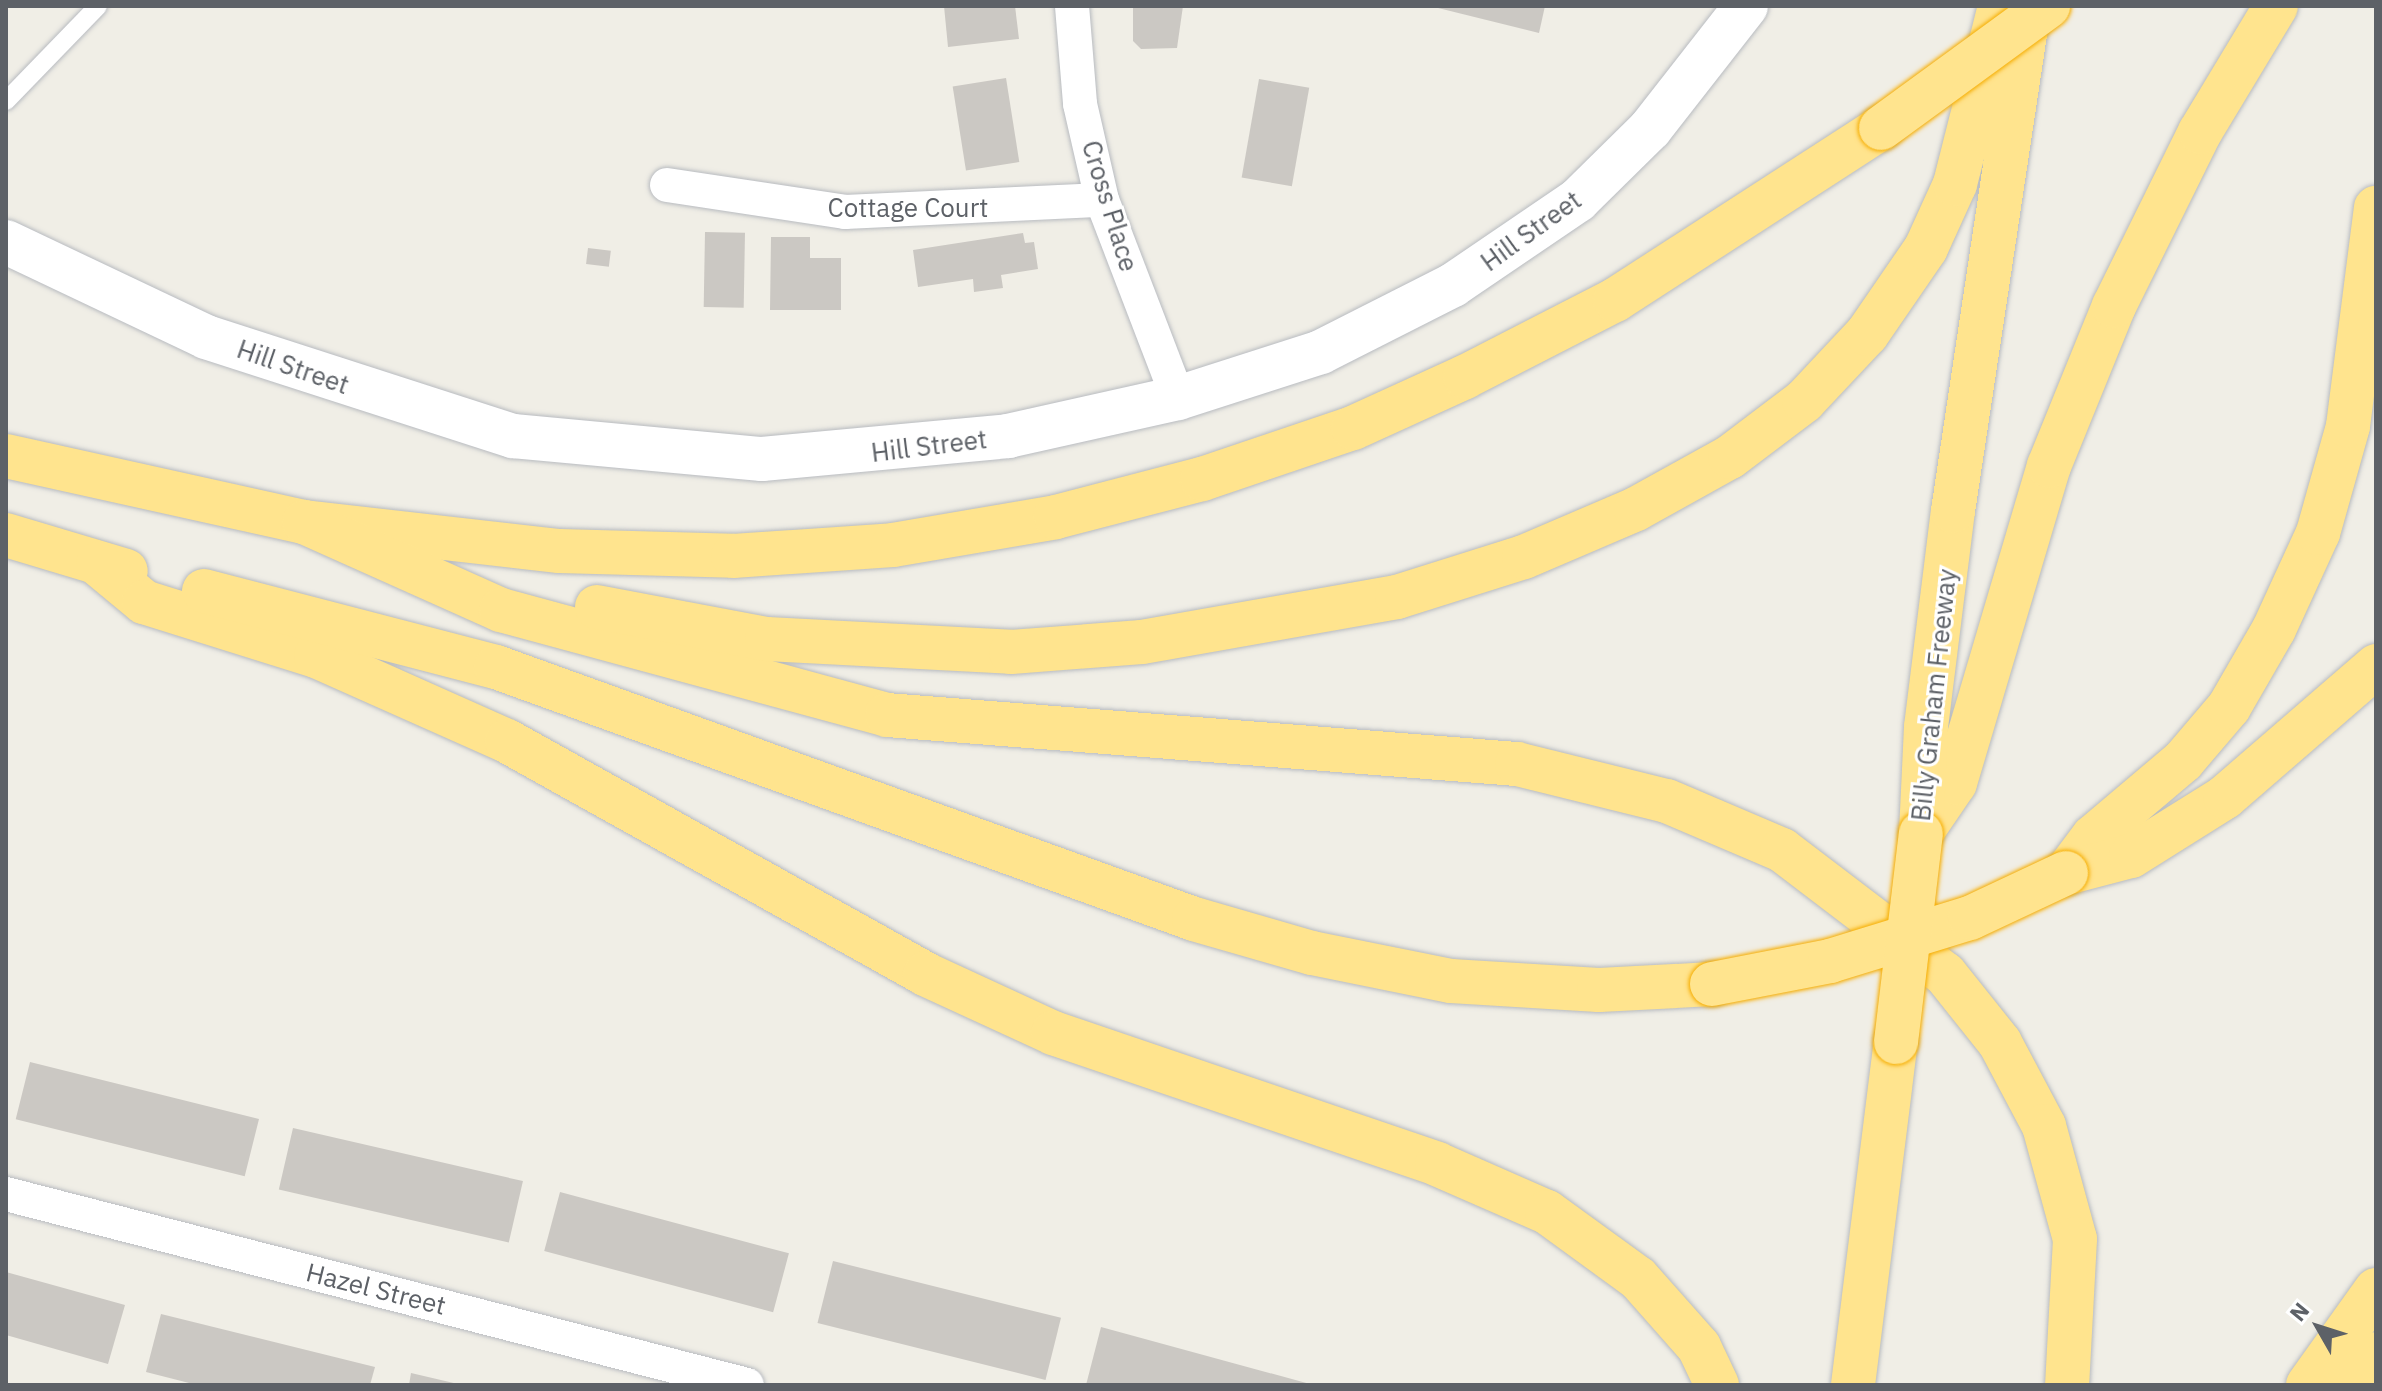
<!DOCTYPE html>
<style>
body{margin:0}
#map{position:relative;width:2382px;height:1391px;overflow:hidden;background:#f0eee6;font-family:"IBM Plex Sans",sans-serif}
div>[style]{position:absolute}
.building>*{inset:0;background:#cbc8c3;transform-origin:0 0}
.roads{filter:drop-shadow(0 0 2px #b8bbc0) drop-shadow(0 0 2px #b8bbc0)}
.lane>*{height:18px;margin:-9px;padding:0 9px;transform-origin:9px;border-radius:9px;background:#fff}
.street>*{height:34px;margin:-17px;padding:0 17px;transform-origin:17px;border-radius:17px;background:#fff}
.secondary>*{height:44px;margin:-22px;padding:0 22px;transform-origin:22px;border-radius:22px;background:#fff}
.highway>*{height:44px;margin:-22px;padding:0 22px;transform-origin:22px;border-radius:22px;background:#ffe48e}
.bridges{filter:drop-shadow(0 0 2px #f6ad00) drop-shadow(0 0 2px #f6ad00)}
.highway-bridge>*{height:44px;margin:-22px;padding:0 22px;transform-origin:22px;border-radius:22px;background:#ffe48e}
span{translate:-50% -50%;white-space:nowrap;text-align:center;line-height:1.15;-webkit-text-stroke:6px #fff;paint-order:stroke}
.street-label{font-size:26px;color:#5d6167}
.frame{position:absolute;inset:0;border:8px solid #5d6167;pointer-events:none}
.north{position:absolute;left:2278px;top:1287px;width:80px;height:80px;-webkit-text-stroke:6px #fff;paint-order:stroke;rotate:309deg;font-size:22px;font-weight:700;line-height:32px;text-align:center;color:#5d6167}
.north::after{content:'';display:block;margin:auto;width:28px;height:36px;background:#5d6167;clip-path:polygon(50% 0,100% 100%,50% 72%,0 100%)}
</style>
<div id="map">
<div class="building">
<div style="clip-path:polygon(944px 6px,1015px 6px,1019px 39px,948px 47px)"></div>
<div style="clip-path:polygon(1133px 6px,1183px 6px,1177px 48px,1141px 49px,1133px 41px)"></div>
<div style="clip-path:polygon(1430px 6px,1545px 6px,1539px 33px)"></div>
<div style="left:1006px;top:78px;width:85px;height:54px;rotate:81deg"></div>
<div style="left:1259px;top:79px;width:51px;height:100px;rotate:10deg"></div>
<div style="left:705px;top:232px;width:40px;height:75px;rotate:1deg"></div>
<div style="clip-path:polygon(1023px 233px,1025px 243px,1034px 242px,1038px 269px,1001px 275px,1003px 288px,974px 292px,973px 279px,918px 287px,913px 250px)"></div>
<div style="clip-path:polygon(771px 237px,810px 237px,810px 258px,841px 258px,841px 310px,770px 310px)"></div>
<div style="left:588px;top:248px;width:23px;height:16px;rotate:7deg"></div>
<div style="left:30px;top:1062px;width:236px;height:59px;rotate:14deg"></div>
<div style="left:293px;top:1128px;width:236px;height:63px;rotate:13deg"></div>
<div style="left:560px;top:1192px;width:237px;height:61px;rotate:15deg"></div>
<div style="left:833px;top:1261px;width:235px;height:64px;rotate:14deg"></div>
<div style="clip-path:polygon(6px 1272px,125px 1305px,108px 1364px,6px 1335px)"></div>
<div style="clip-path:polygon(161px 1314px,375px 1367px,370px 1385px,197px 1385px,146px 1372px)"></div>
<div style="clip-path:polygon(1101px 1327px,1310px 1384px,1310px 1385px,1086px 1385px)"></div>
<div style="clip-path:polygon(411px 1373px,458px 1384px,458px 1385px,409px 1385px)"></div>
</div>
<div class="roads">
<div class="lane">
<div style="left:6px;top:101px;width:132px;rotate:-45.9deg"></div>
</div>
<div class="street">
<div style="left:1072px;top:6px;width:98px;rotate:85.3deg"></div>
<div style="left:1080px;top:104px;width:98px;rotate:77.1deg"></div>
<div style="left:1102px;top:200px;width:212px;rotate:69deg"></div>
<div style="left:667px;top:185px;width:180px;rotate:8.6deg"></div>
<div style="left:845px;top:212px;width:257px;rotate:-2.7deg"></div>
<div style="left:6px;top:1194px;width:765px;rotate:14.45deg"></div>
</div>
<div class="secondary">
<div style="left:6px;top:242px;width:221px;rotate:25.4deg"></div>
<div style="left:206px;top:337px;width:323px;rotate:17.9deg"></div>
<div style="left:513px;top:436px;width:250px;rotate:5.3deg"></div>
<div style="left:762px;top:459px;width:247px;rotate:-5.3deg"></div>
<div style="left:1008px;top:436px;width:174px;rotate:-12.6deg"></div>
<div style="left:1178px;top:398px;width:150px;rotate:-17.8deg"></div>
<div style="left:1321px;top:352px;width:148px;rotate:-26.9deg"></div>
<div style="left:1453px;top:285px;width:151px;rotate:-34.2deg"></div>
<div style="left:1578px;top:200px;width:101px;rotate:-44.6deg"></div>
<div style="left:1650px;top:129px;width:156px;rotate:-52deg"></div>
</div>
<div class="highway">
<div style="left:6px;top:456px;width:305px;rotate:12.5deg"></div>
<div style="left:304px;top:522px;width:257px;rotate:6.5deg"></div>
<div style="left:559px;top:551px;width:174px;rotate:1.6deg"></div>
<div style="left:733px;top:556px;width:160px;rotate:-3.9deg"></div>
<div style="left:893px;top:545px;width:165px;rotate:-9.7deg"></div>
<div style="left:1056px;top:517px;width:151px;rotate:-14.6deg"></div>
<div style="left:1202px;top:479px;width:159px;rotate:-18.7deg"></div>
<div style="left:1353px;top:428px;width:123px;rotate:-24.5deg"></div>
<div style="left:1465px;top:377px;width:169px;rotate:-27.2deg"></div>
<div style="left:1615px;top:300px;width:317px;rotate:-32.9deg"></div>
<div style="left:304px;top:522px;width:216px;rotate:24.1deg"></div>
<div style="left:501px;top:610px;width:400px;rotate:15.2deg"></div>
<div style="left:887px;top:715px;width:632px;rotate:4.45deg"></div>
<div style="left:1517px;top:764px;width:154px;rotate:13.9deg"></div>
<div style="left:1667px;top:801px;width:125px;rotate:23.1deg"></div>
<div style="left:1782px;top:850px;width:205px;rotate:37.3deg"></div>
<div style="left:1945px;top:974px;width:88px;rotate:51.4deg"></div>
<div style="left:2000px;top:1043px;width:94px;rotate:62.1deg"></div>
<div style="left:2044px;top:1126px;width:117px;rotate:74.7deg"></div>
<div style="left:2075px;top:1239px;width:146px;rotate:93.1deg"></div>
<div style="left:6px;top:535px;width:125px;rotate:16.7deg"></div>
<div style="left:98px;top:564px;width:60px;rotate:39.6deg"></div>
<div style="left:144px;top:602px;width:180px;rotate:17.4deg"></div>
<div style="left:316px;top:656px;width:209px;rotate:24deg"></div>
<div style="left:507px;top:741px;width:479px;rotate:29.1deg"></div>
<div style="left:925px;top:974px;width:141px;rotate:24.7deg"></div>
<div style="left:1053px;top:1033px;width:406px;rotate:18.8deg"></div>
<div style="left:1437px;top:1164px;width:120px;rotate:23.6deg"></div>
<div style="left:1547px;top:1212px;width:112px;rotate:36deg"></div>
<div style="left:1638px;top:1278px;width:92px;rotate:48.5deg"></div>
<div style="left:1699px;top:1347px;width:42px;rotate:64.7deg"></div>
<div style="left:204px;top:591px;width:302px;rotate:14.6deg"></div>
<div style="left:496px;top:667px;width:742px;rotate:19.85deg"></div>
<div style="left:1194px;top:919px;width:123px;rotate:16.1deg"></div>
<div style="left:1312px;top:953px;width:142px;rotate:11.4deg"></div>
<div style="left:1451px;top:981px;width:148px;rotate:3.5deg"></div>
<div style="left:1599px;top:990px;width:113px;rotate:-3deg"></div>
<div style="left:597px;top:607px;width:173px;rotate:10.7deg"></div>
<div style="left:767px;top:639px;width:244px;rotate:3deg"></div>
<div style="left:1011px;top:652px;width:131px;rotate:-4.4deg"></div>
<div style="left:1142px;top:642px;width:259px;rotate:-10deg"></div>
<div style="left:1397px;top:597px;width:133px;rotate:-17.5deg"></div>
<div style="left:1524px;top:557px;width:122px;rotate:-23.2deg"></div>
<div style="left:1636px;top:509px;width:107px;rotate:-29deg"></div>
<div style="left:1730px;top:457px;width:93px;rotate:-37.1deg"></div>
<div style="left:1804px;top:401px;width:92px;rotate:-46.8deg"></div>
<div style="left:1867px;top:334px;width:104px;rotate:-55.5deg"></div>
<div style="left:1926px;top:248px;width:70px;rotate:-65.6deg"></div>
<div style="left:1955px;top:184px;width:184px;rotate:-75.8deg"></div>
<div style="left:1921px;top:833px;width:60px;rotate:-55.8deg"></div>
<div style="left:1955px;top:783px;width:331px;rotate:-73.5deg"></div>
<div style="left:2049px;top:466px;width:173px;rotate:-67.9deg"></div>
<div style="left:2114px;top:306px;width:194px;rotate:-63.7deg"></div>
<div style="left:2200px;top:132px;width:147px;rotate:-58.9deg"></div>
<div style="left:1921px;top:833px;width:106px;rotate:-87.3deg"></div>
<div style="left:1926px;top:727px;width:218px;rotate:-82.9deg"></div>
<div style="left:1953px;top:511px;width:510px;rotate:-81.42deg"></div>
<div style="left:2066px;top:873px;width:45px;rotate:-53.1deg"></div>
<div style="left:2093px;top:837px;width:118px;rotate:-40.2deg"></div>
<div style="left:2183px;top:761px;width:71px;rotate:-49.6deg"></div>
<div style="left:2229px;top:707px;width:90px;rotate:-60deg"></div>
<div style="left:2274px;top:629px;width:106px;rotate:-65.4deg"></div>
<div style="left:2318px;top:533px;width:111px;rotate:-74.3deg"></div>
<div style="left:2348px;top:426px;width:220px;rotate:-82.7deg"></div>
<div style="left:2066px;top:873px;width:67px;rotate:-14.7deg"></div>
<div style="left:2131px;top:856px;width:111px;rotate:-32.1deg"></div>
<div style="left:2225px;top:797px;width:200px;rotate:-40.9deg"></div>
<div style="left:1853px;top:1385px;width:346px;rotate:-82.9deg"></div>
<div style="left:2308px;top:1385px;width:117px;rotate:-54.4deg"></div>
<div style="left:2347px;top:1385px;width:42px;rotate:-46.9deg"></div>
</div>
</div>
<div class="bridges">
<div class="highway-bridge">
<div style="left:1881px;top:128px;width:207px;rotate:-36.1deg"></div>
<div style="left:1712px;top:984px;width:120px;rotate:-11deg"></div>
<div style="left:1830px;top:961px;width:146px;rotate:-17.1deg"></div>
<div style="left:1970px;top:918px;width:106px;rotate:-25.1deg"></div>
<div style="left:1896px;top:1042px;width:210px;rotate:-83.2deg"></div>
</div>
</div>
<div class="street-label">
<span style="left:1110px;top:206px;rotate:73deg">Cross Place</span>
<span style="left:908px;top:208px">Cottage Court</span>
<span style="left:1531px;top:231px;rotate:-36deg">Hill Street</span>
<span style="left:293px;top:367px;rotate:19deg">Hill Street</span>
<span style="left:929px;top:446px;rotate:-7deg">Hill Street</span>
<span style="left:1934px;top:695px;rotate:-84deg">Billy Graham Freeway</span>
<span style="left:376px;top:1289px;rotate:14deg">Hazel Street</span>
</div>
<div class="frame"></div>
<div class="north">N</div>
</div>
